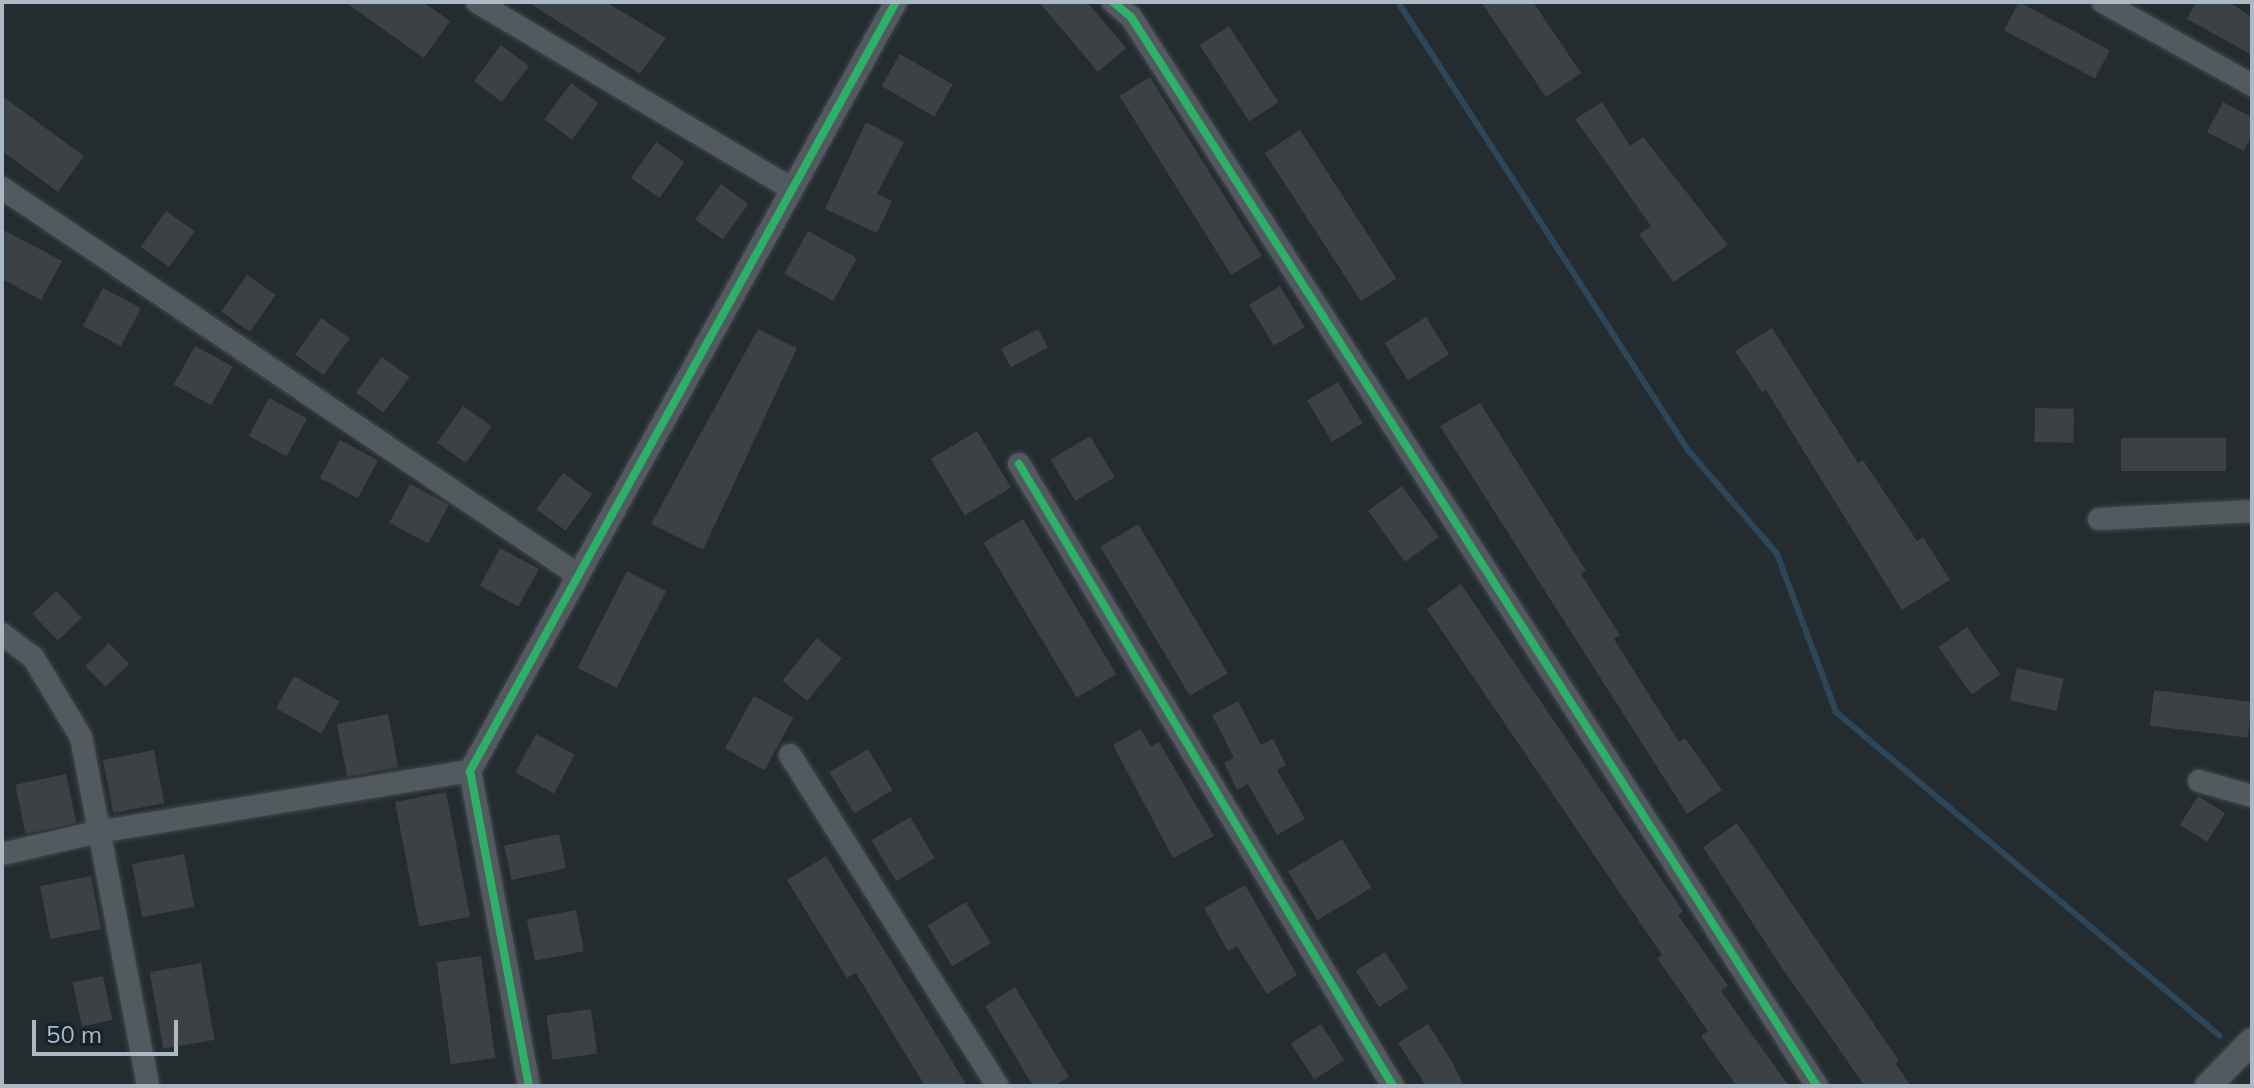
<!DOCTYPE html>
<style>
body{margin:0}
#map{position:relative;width:2254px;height:1088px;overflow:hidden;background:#242c30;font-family:Mulish,sans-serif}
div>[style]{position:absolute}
.stream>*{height:6px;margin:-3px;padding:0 3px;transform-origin:3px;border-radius:3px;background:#2d4759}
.building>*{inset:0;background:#3b4145;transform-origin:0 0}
.roads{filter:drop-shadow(0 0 2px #42484b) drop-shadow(0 0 2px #42484b)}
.minor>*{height:22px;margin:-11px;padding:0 11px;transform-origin:11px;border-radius:11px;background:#525a60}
.tertiary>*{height:26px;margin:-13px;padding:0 13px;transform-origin:13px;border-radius:13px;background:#525a60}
.cycleway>*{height:8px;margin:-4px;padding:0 4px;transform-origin:4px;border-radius:4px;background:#2db169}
span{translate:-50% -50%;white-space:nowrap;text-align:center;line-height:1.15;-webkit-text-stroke:6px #17232b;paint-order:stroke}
.frame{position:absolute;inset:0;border:4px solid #abb9c5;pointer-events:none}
.scale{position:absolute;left:32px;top:1020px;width:146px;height:36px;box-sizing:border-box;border:4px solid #abb9c5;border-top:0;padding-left:10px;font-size:24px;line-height:28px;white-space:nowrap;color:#abb9c5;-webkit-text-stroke:6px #17232b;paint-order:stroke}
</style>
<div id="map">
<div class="stream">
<div style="left:1398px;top:2px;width:534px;rotate:57.08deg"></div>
<div style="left:1688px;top:450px;width:137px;rotate:49.4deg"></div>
<div style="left:1777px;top:554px;width:169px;rotate:69.5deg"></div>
<div style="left:1836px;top:712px;width:502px;rotate:40.16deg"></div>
</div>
<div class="building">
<div style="clip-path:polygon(345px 2px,423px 2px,450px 21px,424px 58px)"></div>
<div style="clip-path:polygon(528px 2px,606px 2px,666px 38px,640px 74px)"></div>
<div style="clip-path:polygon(1039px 2px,1087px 2px,1126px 48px,1098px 72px)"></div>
<div style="clip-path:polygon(1481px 2px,1533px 2px,1581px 73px,1546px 97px)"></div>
<div style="left:2019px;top:2px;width:103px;height:32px;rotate:28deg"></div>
<div style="clip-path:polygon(2196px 2px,2229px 2px,2252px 17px,2252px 55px,2187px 19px)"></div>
<div style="left:1229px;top:26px;width:91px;height:35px;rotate:57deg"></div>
<div style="left:501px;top:45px;width:35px;height:45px;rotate:37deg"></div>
<div style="left:900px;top:54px;width:61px;height:37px;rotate:30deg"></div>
<div style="left:1150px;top:77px;width:211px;height:36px;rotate:58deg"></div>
<div style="left:571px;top:83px;width:34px;height:45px;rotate:36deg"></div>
<div style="clip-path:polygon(2px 96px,84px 156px,58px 192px,2px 151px)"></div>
<div style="clip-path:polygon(1602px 102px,1630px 146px,1643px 137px,1728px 245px,1673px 282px,1639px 234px,1651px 226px,1575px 119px)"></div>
<div style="clip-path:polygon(2223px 102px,2252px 117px,2252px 135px,2244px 151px,2207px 132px)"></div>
<div style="clip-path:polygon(866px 122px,904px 142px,877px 194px,892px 201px,877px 233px,825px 209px)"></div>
<div style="left:1300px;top:130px;width:177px;height:42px;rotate:57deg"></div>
<div style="left:656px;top:142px;width:35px;height:44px;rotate:35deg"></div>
<div style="left:721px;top:184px;width:34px;height:44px;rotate:36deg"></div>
<div style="left:166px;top:211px;width:35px;height:44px;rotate:35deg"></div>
<div style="clip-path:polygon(2px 229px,62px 261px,41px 300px,2px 279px)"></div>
<div style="left:808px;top:231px;width:56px;height:49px;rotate:29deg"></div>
<div style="left:247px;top:275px;width:35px;height:45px;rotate:35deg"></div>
<div style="left:1280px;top:286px;width:48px;height:36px;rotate:59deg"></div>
<div style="left:103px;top:288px;width:43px;height:43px;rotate:28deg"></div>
<div style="left:1426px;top:317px;width:44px;height:49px;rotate:58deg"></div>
<div style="left:321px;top:318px;width:35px;height:45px;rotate:35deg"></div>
<div style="clip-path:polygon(1772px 328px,1858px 463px,1863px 460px,1917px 541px,1923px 537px,1950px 580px,1902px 610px,1766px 390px,1762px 392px,1735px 351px)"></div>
<div style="clip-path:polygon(758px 329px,797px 348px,703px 550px,651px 524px)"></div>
<div style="left:1038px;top:329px;width:21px;height:42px;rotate:62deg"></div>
<div style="left:195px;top:346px;width:43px;height:44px;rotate:29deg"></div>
<div style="left:382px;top:357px;width:34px;height:44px;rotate:36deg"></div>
<div style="left:1338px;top:382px;width:48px;height:36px;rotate:59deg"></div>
<div style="left:269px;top:398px;width:43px;height:43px;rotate:28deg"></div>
<div style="clip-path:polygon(1480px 403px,1586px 571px,1581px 574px,1620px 635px,1614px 639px,1679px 742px,1685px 738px,1722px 790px,1687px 814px,1440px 426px)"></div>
<div style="left:463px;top:406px;width:35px;height:45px;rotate:35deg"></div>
<div style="left:2035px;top:408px;width:39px;height:34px;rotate:1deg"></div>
<div style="left:977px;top:431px;width:66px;height:54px;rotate:59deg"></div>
<div style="left:1090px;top:436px;width:48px;height:46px;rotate:59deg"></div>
<div style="left:2121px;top:438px;width:105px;height:33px"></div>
<div style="left:340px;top:440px;width:43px;height:43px;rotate:28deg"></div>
<div style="left:563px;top:473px;width:36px;height:45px;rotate:36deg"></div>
<div style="left:410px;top:484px;width:44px;height:44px;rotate:28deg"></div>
<div style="left:1402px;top:486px;width:63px;height:42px;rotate:54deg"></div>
<div style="left:1023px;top:519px;width:181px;height:46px;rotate:59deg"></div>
<div style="left:1138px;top:524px;width:174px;height:44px;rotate:59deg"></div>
<div style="left:500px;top:548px;width:44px;height:43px;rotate:28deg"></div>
<div style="left:627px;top:571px;width:44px;height:109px;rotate:27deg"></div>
<div style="clip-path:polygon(1461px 584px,1683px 911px,1678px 915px,1728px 986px,1721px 991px,1789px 1086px,1737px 1086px,1701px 1036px,1708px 1031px,1657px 958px,1662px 955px,1427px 609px)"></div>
<div style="left:56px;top:591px;width:37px;height:33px;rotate:46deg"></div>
<div style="left:1967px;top:627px;width:58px;height:35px;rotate:55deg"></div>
<div style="left:817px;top:638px;width:32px;height:55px;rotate:39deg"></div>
<div style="left:109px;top:643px;width:29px;height:33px;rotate:46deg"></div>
<div style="left:2017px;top:668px;width:48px;height:33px;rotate:13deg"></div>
<div style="left:294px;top:676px;width:52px;height:37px;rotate:29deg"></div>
<div style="left:2154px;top:690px;width:99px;height:36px;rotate:7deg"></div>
<div style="left:754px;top:696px;width:45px;height:60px;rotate:29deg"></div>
<div style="clip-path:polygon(1238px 701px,1261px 745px,1273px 739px,1286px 765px,1277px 770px,1305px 819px,1277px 835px,1248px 784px,1237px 790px,1224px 763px,1234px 758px,1212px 715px)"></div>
<div style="left:388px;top:714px;width:54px;height:52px;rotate:79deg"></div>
<div style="clip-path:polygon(1141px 729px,1151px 747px,1159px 742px,1214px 836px,1173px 858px,1113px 745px)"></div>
<div style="left:536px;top:734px;width:44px;height:44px;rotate:28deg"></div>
<div style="left:868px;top:749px;width:48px;height:45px;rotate:59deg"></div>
<div style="left:154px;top:750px;width:54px;height:52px;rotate:79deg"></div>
<div style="left:66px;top:774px;width:50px;height:52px;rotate:78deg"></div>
<div style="left:446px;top:792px;width:127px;height:52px;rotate:79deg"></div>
<div style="left:2198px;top:796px;width:32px;height:34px;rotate:32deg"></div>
<div style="left:910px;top:817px;width:48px;height:45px;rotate:59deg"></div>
<div style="clip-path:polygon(1737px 823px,1899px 1061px,1895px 1063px,1911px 1086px,1865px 1086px,1782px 968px,1703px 847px)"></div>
<div style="left:559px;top:834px;width:35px;height:56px;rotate:78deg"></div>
<div style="left:1342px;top:839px;width:57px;height:63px;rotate:59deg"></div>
<div style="left:184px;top:854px;width:54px;height:53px;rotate:79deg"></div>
<div style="clip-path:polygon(826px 856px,923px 1013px,967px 1086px,925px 1086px,856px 973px,847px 978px,822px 937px,787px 880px)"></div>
<div style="left:91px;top:876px;width:54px;height:52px;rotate:79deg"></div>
<div style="clip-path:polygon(1245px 885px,1297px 975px,1267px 994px,1237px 946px,1228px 951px,1204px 908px)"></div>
<div style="left:966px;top:902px;width:48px;height:45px;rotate:59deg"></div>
<div style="left:576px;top:910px;width:42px;height:50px;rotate:79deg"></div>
<div style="left:1385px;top:952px;width:43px;height:35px;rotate:57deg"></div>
<div style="left:481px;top:956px;width:103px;height:45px;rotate:82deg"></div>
<div style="left:201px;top:963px;width:78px;height:52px;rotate:80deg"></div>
<div style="left:103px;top:976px;width:45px;height:31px;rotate:78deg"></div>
<div style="clip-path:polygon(1015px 987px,1069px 1077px,1054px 1086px,1033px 1086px,985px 1006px)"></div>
<div style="left:591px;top:1009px;width:45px;height:45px;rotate:82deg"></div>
<div style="left:1321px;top:1024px;width:43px;height:36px;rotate:57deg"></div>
<div style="clip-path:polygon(1428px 1024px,1451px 1060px,1464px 1086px,1426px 1086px,1398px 1043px)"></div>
</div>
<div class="roads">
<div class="minor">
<div style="left:477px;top:2px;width:366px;rotate:30.7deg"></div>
<div style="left:1113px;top:2px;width:23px;rotate:40deg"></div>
<div style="left:1131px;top:17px;width:1270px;rotate:57.31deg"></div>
<div style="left:2103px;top:2px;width:171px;rotate:29.1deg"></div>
<div style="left:2px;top:188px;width:694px;rotate:33.9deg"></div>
<div style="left:1019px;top:464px;width:726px;rotate:58.98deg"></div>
<div style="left:2099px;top:519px;width:153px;rotate:-3deg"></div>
<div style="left:2px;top:634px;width:39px;rotate:37deg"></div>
<div style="left:33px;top:657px;width:93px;rotate:59deg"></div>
<div style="left:81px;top:737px;width:355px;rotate:79.1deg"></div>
<div style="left:790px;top:755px;width:391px;rotate:57.9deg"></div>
<div style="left:2199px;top:781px;width:55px;rotate:15.8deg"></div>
<div style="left:2px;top:854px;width:98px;rotate:-13deg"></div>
<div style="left:97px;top:832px;width:378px;rotate:-9.3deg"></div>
<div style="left:529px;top:1086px;width:320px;rotate:-100.6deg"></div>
<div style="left:470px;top:771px;width:879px;rotate:-61.02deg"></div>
</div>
<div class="tertiary">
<div style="left:2208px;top:1086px;width:63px;rotate:-45.6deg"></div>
</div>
</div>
<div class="cycleway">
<div style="left:1113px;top:2px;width:23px;rotate:40deg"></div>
<div style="left:1131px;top:17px;width:1270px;rotate:57.31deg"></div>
<div style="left:1019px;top:464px;width:726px;rotate:58.98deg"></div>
<div style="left:529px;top:1086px;width:320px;rotate:-100.6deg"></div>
<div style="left:470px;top:771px;width:879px;rotate:-61.02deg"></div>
</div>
<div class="frame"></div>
<div class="scale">50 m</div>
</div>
